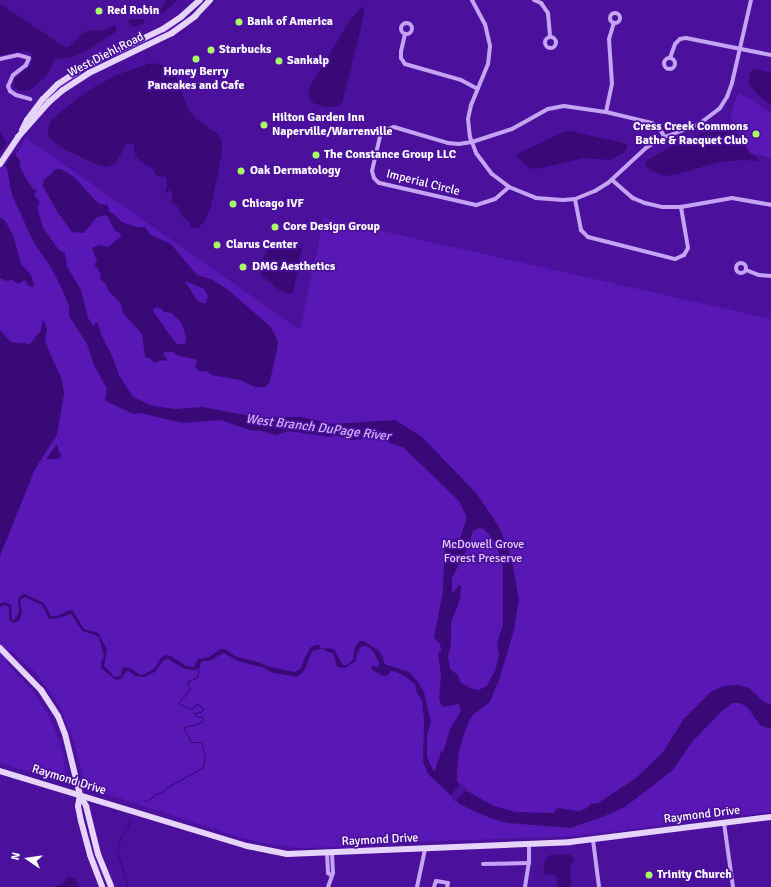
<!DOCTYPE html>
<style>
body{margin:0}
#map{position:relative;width:771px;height:887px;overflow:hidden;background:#4b109c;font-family:Signika,sans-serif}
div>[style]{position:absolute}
.green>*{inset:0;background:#5918b6}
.water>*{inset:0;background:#390a77}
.pier>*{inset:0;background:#4b109c}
.stream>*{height:1px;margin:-0.5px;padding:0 0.5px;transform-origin:0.5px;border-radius:0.5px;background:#390a77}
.street>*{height:4px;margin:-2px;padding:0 2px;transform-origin:2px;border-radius:2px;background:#c5a4f5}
.street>.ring{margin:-2px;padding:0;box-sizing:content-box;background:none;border:4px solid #c5a4f5;border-radius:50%}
.secondary>*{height:6px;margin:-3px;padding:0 3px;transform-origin:3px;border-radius:3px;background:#e6d4fd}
.dots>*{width:11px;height:11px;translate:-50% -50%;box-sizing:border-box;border:2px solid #4b109c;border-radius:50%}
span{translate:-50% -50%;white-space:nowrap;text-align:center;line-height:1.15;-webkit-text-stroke:3.5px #4b109c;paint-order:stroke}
.poi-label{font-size:12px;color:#fff;font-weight:700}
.left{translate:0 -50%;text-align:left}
.right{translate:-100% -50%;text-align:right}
.street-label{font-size:12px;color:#fff}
.park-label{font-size:12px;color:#e1cdfe}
.water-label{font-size:13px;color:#cfb1fb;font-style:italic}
.north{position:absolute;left:8px;top:839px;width:40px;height:40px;-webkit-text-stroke:3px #4b109c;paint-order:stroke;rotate:283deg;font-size:11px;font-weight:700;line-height:16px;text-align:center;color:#fff}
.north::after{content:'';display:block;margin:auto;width:14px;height:18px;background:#fff;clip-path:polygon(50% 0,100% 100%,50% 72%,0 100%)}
</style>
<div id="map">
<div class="green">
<div style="clip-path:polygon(188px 14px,170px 31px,93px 69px,42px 106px,40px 106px,59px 87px,75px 75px,163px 32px)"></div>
<div style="clip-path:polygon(738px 93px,753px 100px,771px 114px,771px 158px,751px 153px,730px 116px)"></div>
<div style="clip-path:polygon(26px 138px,300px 330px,324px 218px,771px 319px,771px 812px,576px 836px,411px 842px,342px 847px,296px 848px,264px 843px,242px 838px,91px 789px,85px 783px,73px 739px,60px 707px,37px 674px,10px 650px,7px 664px,34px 692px,49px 716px,54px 727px,63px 753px,66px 780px,60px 781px,0 763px,0 156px,7px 169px)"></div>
<div style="clip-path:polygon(81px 810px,94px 853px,108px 887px,95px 861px)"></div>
</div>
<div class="water">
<div style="clip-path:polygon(167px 0,178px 0,163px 13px,159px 13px)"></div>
<div style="clip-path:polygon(0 4px,65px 47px,69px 47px,81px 35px,89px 30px,104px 31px,115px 25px,117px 31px,88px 50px,70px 58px,55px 59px,50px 70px,44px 78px,31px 89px,21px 91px,14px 87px,14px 79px,31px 65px,33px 54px,26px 51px,0 55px)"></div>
<div style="clip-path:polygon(361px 7px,364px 8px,364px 15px,342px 104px,336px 107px,325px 107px,313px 103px,308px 96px,310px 86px,347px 25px)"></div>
<div style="clip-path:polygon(130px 19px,145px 19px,145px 20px,142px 24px,133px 27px,128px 22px)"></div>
<div style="clip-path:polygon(151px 63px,166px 65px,171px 69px,177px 78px,184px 99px,190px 112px,195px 118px,218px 134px,222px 141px,222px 152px,211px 207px,205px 221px,198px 228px,191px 227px,190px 223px,182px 216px,178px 207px,172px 203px,172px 192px,170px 190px,166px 194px,165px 191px,167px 187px,166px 177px,157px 176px,152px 168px,141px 162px,136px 157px,133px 143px,126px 144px,116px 163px,107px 167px,96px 164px,76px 155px,60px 147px,48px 137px,48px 131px,51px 120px,84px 93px,116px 75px)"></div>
<div style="clip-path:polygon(753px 69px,771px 73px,771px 105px,757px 94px,749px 84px,749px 74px)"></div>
<div style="clip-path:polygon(725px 125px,734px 129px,749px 153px,758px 158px,759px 161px,740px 160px,716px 163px,678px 174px,667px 176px,653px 172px,646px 166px,646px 161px,670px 147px,713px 129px)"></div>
<div style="clip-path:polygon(571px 131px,623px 143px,627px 145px,627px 149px,623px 153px,610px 160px,585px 158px,536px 169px,529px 168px,515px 155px,561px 133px)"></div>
<div style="clip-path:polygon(evenodd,0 132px,20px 161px,20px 167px,27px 180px,33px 189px,37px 190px,34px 195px,40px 202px,37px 207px,43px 228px,59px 250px,65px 253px,67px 266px,81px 290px,88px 318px,93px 326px,97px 322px,98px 324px,101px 334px,113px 358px,119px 375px,133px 397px,153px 406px,176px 409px,203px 407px,255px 417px,301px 417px,332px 424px,395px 420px,421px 436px,477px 494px,499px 527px,511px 556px,519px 599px,514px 630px,500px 677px,490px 702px,474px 714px,469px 721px,464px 734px,459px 752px,457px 770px,457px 781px,462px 788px,494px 806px,516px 812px,554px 813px,557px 808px,579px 811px,587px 808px,591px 804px,598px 803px,636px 778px,663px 752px,683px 720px,712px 691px,724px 686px,738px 685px,749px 688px,763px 701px,771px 705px,771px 729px,760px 725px,747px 707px,740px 703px,733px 703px,723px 710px,692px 742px,673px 770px,625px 807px,600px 818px,570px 828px,507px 823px,490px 818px,461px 805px,428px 774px,423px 761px,424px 720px,422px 701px,416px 691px,415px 684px,405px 676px,394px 671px,390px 671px,388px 675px,383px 676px,372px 670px,371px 667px,374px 665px,378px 669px,377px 666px,380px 664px,373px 651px,366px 646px,362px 646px,357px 653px,356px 661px,345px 668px,337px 667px,333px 653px,325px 651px,325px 648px,334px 649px,343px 665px,347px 665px,353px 660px,355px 647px,359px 641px,364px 641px,379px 651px,383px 657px,384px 664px,409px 672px,417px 681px,424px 692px,431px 723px,427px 735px,427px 757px,434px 772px,441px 752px,444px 750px,450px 729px,461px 711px,459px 704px,442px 707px,439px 699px,441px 676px,438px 653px,441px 652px,440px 643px,437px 641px,434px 637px,443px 591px,445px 542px,460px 538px,467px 518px,459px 501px,404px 448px,377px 438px,350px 440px,334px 435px,330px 437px,289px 431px,275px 435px,262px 431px,249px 430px,221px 420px,183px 423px,140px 413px,133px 414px,106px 401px,105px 398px,107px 389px,94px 365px,87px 344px,69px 316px,69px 306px,61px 287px,52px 269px,34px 243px,12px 195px,7px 169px,0 156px,0 132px,480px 528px,485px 530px,495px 542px,503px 567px,503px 625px,497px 643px,499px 655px,495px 670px,487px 686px,478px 690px,470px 688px,460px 682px,458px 675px,450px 669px,448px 656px,451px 645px,451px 623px,460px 599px,461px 586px,459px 585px,454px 592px,452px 592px,452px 578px,468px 547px,473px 531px,480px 528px)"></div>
<div style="clip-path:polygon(evenodd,55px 169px,61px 169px,74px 177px,97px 202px,100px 204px,108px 205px,109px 211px,116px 216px,122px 222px,136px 227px,145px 227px,151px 235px,171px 244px,197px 275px,211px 279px,227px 289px,271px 327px,278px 342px,277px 349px,270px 381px,266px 387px,255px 387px,240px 380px,211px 375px,207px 371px,203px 372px,198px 370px,195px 366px,197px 361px,195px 359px,179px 356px,173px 352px,165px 352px,163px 354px,168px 361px,162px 360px,154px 363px,151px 359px,145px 357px,142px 334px,123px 313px,120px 303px,108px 290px,106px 284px,100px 279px,101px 276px,98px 269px,94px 266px,97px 261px,92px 248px,99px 245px,108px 247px,121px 236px,120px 233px,115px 231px,107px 216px,104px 215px,96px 218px,84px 233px,72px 232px,56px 210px,43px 186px,44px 179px,50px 175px,55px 169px,185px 281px,204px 289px,208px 296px,206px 303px,202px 303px,197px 300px,185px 281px,55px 169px,154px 308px,161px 308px,164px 312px,172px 313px,182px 324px,186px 337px,185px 344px,177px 344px,169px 334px,153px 311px,154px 308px)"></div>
<div style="clip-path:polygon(0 217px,5px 221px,13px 235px,21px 264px,31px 275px,34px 285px,32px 287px,29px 286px,25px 280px,18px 284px,12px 280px,6px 281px,0 278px)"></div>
<div style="clip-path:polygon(270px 241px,302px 248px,293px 293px,290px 294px,279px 290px,261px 275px,260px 268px)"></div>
<div style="clip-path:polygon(43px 319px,47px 329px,45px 342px,62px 380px,64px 393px,57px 435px,35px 469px,0 556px,0 330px,11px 342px,30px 344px,41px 330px)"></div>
<div style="clip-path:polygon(57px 444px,59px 452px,62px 456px,58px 459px,46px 459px)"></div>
<div style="clip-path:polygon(25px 594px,44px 603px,51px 616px,57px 616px,70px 610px,73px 611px,84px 629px,98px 633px,107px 649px,104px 666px,115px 677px,121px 676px,122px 669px,125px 667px,130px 668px,140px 675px,145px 674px,155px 668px,161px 658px,165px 655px,171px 656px,186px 666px,194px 667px,198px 659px,209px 657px,220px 649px,225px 649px,235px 656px,258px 662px,270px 667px,295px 672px,301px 668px,305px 657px,311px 647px,315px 645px,320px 645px,319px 650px,314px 650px,311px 654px,304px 671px,297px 677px,273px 673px,264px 668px,238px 661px,224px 653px,209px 661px,202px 661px,200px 664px,200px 667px,196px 670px,185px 669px,168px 659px,164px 660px,155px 672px,144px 677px,135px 676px,128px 670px,121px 679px,116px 680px,101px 668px,101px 662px,104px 656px,99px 638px,95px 635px,82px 631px,71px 614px,56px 619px,49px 619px,42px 605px,25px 597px,20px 600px,22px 613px,19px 621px,14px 623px,9px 620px,9px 607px,5px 605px,0 607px,0 603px,6px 602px,11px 605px,12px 619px,14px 620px,19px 612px,18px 600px,21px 595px)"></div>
<div style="clip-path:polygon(568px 854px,575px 858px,570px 867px,571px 887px,557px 887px,557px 879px,555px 875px,543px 874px,545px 861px,550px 855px)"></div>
<div style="clip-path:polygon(69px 876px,75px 878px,79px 887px,51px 887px,62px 884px)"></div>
</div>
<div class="pier">
<div style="clip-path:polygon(8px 142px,15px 152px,4px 168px,0 160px,0 153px)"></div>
<div style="clip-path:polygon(461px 783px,467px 789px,455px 802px,450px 796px)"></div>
</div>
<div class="stream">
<div style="left:318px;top:647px;width:7px;rotate:16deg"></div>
<div style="left:144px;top:801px;width:6px;rotate:-18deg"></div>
<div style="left:150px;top:799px;width:8px;rotate:-40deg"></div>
<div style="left:156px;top:794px;width:7px;rotate:-16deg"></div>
<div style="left:163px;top:792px;width:5px;rotate:-53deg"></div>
<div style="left:166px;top:788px;width:43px;rotate:-29.6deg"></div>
<div style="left:203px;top:767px;width:9px;rotate:-77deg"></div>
<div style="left:205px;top:758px;width:14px;rotate:-102deg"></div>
<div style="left:202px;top:744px;width:2px;rotate:-117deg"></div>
<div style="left:201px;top:742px;width:10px;rotate:180deg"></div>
<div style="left:191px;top:742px;width:17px;rotate:-118deg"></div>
<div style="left:183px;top:727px;width:14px;rotate:-12deg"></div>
<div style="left:197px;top:724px;width:7px;rotate:-27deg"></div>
<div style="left:203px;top:721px;width:4px;rotate:-104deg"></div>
<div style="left:202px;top:717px;width:6px;rotate:-171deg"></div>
<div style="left:196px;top:716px;width:4px;rotate:-124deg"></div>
<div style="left:194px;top:713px;width:7px;rotate:-8deg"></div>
<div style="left:201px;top:712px;width:4px;rotate:-63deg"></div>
<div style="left:203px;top:708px;width:7px;rotate:-146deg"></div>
<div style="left:197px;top:704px;width:8px;rotate:140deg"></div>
<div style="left:191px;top:709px;width:14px;rotate:-155deg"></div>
<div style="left:178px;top:703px;width:18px;rotate:-49deg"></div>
<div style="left:190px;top:689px;width:8px;rotate:-113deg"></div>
<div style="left:187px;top:682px;width:11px;rotate:-27deg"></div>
<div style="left:197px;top:677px;width:9px;rotate:-77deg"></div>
<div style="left:128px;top:887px;width:38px;rotate:-107deg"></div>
<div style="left:117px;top:851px;width:12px;rotate:-76deg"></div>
<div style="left:120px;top:839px;width:22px;rotate:-60deg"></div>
</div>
<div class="street">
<div style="left:472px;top:0;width:27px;rotate:62deg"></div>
<div style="left:485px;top:24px;width:23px;rotate:77deg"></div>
<div style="left:490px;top:46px;width:18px;rotate:96deg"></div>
<div style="left:488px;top:64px;width:44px;rotate:112.5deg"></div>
<div style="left:471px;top:105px;width:14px;rotate:102deg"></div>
<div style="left:468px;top:119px;width:18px;rotate:84deg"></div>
<div style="left:470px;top:137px;width:17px;rotate:69deg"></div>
<div style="left:476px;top:153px;width:26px;rotate:53deg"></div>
<div style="left:492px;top:174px;width:21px;rotate:37deg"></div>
<div style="left:509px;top:187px;width:29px;rotate:22deg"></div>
<div style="left:536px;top:198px;width:27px;rotate:4deg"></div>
<div style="left:563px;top:200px;width:12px;rotate:-5deg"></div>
<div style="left:575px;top:199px;width:22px;rotate:-22deg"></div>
<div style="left:595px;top:191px;width:15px;rotate:-32deg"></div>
<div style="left:608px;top:183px;width:53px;rotate:-42.7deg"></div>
<div style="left:647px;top:147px;width:21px;rotate:-29deg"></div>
<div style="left:665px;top:137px;width:36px;rotate:-21deg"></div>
<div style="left:699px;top:124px;width:26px;rotate:-37deg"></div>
<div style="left:720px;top:108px;width:13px;rotate:-58deg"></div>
<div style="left:727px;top:97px;width:15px;rotate:-70deg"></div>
<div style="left:732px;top:83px;width:85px;rotate:-77.1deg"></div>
<div style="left:534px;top:0;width:8px;rotate:23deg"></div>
<div style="left:541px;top:3px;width:12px;rotate:55deg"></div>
<div style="left:548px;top:13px;width:23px;rotate:85deg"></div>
<div class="ring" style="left:610px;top:13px;width:6px;height:6px"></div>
<div class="ring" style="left:400.5px;top:22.5px;width:7px;height:7px"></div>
<div style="left:405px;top:34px;width:18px;rotate:103deg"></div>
<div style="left:401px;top:52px;width:6px;rotate:90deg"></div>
<div style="left:401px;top:58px;width:7px;rotate:56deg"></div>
<div style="left:405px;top:64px;width:58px;rotate:15.9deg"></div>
<div style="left:461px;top:80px;width:19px;rotate:28deg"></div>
<div class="ring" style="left:544.5px;top:36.5px;width:7px;height:7px"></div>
<div class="ring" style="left:663.5px;top:57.5px;width:7px;height:7px"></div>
<div style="left:670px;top:58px;width:15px;rotate:-70deg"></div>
<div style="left:675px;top:44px;width:7px;rotate:-45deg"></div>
<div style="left:680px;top:39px;width:6px;rotate:-9deg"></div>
<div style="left:686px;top:38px;width:87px;rotate:11.3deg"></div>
<div style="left:0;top:59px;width:18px;rotate:-13deg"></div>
<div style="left:18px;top:55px;width:11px;rotate:15deg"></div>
<div style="left:29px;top:58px;width:8px;rotate:113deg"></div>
<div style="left:26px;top:65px;width:16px;rotate:142deg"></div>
<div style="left:13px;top:75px;width:12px;rotate:114deg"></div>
<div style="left:8px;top:86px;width:5px;rotate:68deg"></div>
<div style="left:10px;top:91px;width:7px;rotate:34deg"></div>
<div style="left:16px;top:95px;width:15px;rotate:16deg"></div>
<div style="left:606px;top:112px;width:29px;rotate:-78deg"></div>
<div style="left:612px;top:84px;width:45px;rotate:-93.8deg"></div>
<div style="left:609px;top:39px;width:17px;rotate:-73deg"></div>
<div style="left:612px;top:180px;width:28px;rotate:41deg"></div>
<div style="left:633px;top:198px;width:13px;rotate:23deg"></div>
<div style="left:645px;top:203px;width:17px;rotate:13deg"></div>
<div style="left:662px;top:207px;width:19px"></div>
<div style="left:681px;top:207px;width:52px;rotate:-10deg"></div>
<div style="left:732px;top:198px;width:40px;rotate:10deg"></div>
<div style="left:509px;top:187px;width:18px;rotate:139deg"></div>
<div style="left:495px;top:199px;width:20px;rotate:162deg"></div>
<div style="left:476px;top:205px;width:99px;rotate:-167.2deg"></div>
<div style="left:379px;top:183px;width:7px;rotate:-135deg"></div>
<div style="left:374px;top:178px;width:7px;rotate:-106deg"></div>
<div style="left:372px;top:171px;width:36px;rotate:-77deg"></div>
<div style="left:380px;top:136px;width:8px;rotate:-50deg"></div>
<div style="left:385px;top:130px;width:9px;rotate:-18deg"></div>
<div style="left:394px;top:127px;width:56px;rotate:16.5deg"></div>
<div style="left:448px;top:143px;width:11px;rotate:5deg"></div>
<div style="left:459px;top:144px;width:13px;rotate:-9deg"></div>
<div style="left:472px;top:142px;width:42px;rotate:-18deg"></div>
<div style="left:512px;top:129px;width:41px;rotate:-29.1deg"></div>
<div style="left:548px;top:109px;width:16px;rotate:-11deg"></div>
<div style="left:564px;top:106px;width:42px;rotate:8.1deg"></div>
<div style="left:606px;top:112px;width:47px;rotate:13.4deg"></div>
<div style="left:652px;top:123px;width:7px;rotate:34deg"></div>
<div style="left:658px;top:127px;width:12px;rotate:55deg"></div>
<div style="left:575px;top:199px;width:32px;rotate:79deg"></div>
<div style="left:581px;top:230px;width:10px;rotate:45deg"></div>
<div style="left:588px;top:237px;width:90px;rotate:14.2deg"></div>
<div style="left:675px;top:259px;width:10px;rotate:-24deg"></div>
<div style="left:684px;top:255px;width:8px;rotate:-60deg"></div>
<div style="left:688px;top:248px;width:42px;rotate:-99.7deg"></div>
<div class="ring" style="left:736px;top:263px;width:6px;height:6px"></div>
<div style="left:746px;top:270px;width:14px;rotate:21deg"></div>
<div style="left:759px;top:275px;width:12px;rotate:5deg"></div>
<div style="left:724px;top:823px;width:65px;rotate:82deg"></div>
<div style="left:593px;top:840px;width:47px;rotate:82.7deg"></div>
<div style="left:327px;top:853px;width:20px;rotate:87deg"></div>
<div style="left:328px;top:873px;width:4px;rotate:34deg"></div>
<div style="left:483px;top:864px;width:46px;rotate:-1.2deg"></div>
<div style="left:328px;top:887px;width:15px;rotate:-70deg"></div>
<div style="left:333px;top:873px;width:20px;rotate:-93deg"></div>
<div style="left:417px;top:887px;width:40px;rotate:-78deg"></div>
<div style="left:434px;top:887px;width:6px;rotate:-72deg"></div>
<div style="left:436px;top:881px;width:12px;rotate:9deg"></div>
<div style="left:448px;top:883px;width:4px;rotate:104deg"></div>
<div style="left:525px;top:887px;width:24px;rotate:-81deg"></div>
<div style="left:529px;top:863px;width:19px;rotate:-90deg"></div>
</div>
<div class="secondary">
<div style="left:22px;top:130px;width:11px;rotate:-63deg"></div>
<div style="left:27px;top:120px;width:26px;rotate:-53deg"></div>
<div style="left:43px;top:99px;width:21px;rotate:-45deg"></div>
<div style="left:58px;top:84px;width:33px;rotate:-33deg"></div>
<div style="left:86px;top:66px;width:85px;rotate:-25.7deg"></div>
<div style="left:163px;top:29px;width:23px;rotate:-34deg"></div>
<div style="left:182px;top:16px;width:24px;rotate:-42deg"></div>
<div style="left:0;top:164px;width:32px;rotate:-56deg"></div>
<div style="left:18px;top:137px;width:47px;rotate:-48.5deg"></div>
<div style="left:49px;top:102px;width:18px;rotate:-41deg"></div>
<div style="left:63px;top:90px;width:31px;rotate:-33deg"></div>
<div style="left:89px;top:73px;width:92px;rotate:-25.7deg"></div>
<div style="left:172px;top:33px;width:29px;rotate:-36deg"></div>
<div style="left:195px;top:16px;width:22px;rotate:-47deg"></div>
<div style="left:0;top:648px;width:59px;rotate:45.7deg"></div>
<div style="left:41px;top:690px;width:31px;rotate:57deg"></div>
<div style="left:58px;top:716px;width:19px;rotate:69deg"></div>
<div style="left:65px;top:734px;width:63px;rotate:76.2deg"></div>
<div style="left:80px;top:795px;width:13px;rotate:61deg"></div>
<div style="left:86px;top:806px;width:49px;rotate:76deg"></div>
<div style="left:98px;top:854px;width:35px;rotate:68deg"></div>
<div style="left:0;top:771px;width:258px;rotate:16.9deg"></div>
<div style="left:247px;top:846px;width:41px;rotate:11.3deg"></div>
<div style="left:287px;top:854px;width:283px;rotate:-2.4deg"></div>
<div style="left:570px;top:842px;width:203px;rotate:-7.1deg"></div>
<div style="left:80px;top:795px;width:11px;rotate:100deg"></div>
<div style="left:78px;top:806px;width:15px;rotate:79deg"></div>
<div style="left:81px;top:821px;width:35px;rotate:75deg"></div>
<div style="left:90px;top:855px;width:34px;rotate:69deg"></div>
</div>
<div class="dots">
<div style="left:99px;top:11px;background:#a9ff68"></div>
<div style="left:239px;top:22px;background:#a9ff68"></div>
<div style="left:211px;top:50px;background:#a9ff68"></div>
<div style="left:196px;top:59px;background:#a9ff68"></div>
<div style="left:279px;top:61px;background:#a9ff68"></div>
<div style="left:264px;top:125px;background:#a9ff68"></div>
<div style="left:756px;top:134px;background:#a9ff68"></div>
<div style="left:316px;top:155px;background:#a9ff68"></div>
<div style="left:241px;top:171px;background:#a9ff68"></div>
<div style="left:233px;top:204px;background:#a9ff68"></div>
<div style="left:275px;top:227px;background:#a9ff68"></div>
<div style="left:217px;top:245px;background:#a9ff68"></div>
<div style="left:243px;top:267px;background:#a9ff68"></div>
<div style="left:649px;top:875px;background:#a9ff68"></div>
</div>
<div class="poi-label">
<span class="left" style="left:107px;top:11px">Red Robin</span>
<span class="left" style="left:247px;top:22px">Bank of America</span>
<span class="left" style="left:219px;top:50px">Starbucks</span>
<span class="left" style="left:287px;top:61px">Sankalp</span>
<span style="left:196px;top:79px">Honey Berry<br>Pancakes and Cafe</span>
<span class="left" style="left:272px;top:125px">Hilton Garden Inn<br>Naperville/Warrenville</span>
<span class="right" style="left:748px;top:134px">Cress Creek Commons<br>Bathe &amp; Racquet Club</span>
<span class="left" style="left:324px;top:155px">The Constance Group LLC</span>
<span class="left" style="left:250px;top:171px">Oak Dermatology</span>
<span class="left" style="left:242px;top:204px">Chicago IVF</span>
<span class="left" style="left:283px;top:227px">Core Design Group</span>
<span class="left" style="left:226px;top:245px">Clarus Center</span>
<span class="left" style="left:252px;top:267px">DMG Aesthetics</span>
<span class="left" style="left:657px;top:875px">Trinity Church</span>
</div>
<div class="street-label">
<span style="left:106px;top:55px;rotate:-27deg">West Diehl Road</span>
<span style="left:423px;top:183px;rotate:14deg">Imperial Circle</span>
<span style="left:69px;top:780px;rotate:17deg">Raymond Drive</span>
<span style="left:702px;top:815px;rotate:-7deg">Raymond Drive</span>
<span style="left:380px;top:840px;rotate:-3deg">Raymond Drive</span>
</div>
<div class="park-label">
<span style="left:483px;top:552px">McDowell Grove<br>Forest Preserve</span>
</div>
<div class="water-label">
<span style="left:318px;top:428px;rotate:7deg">West Branch DuPage River</span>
</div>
<div class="north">N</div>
</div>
